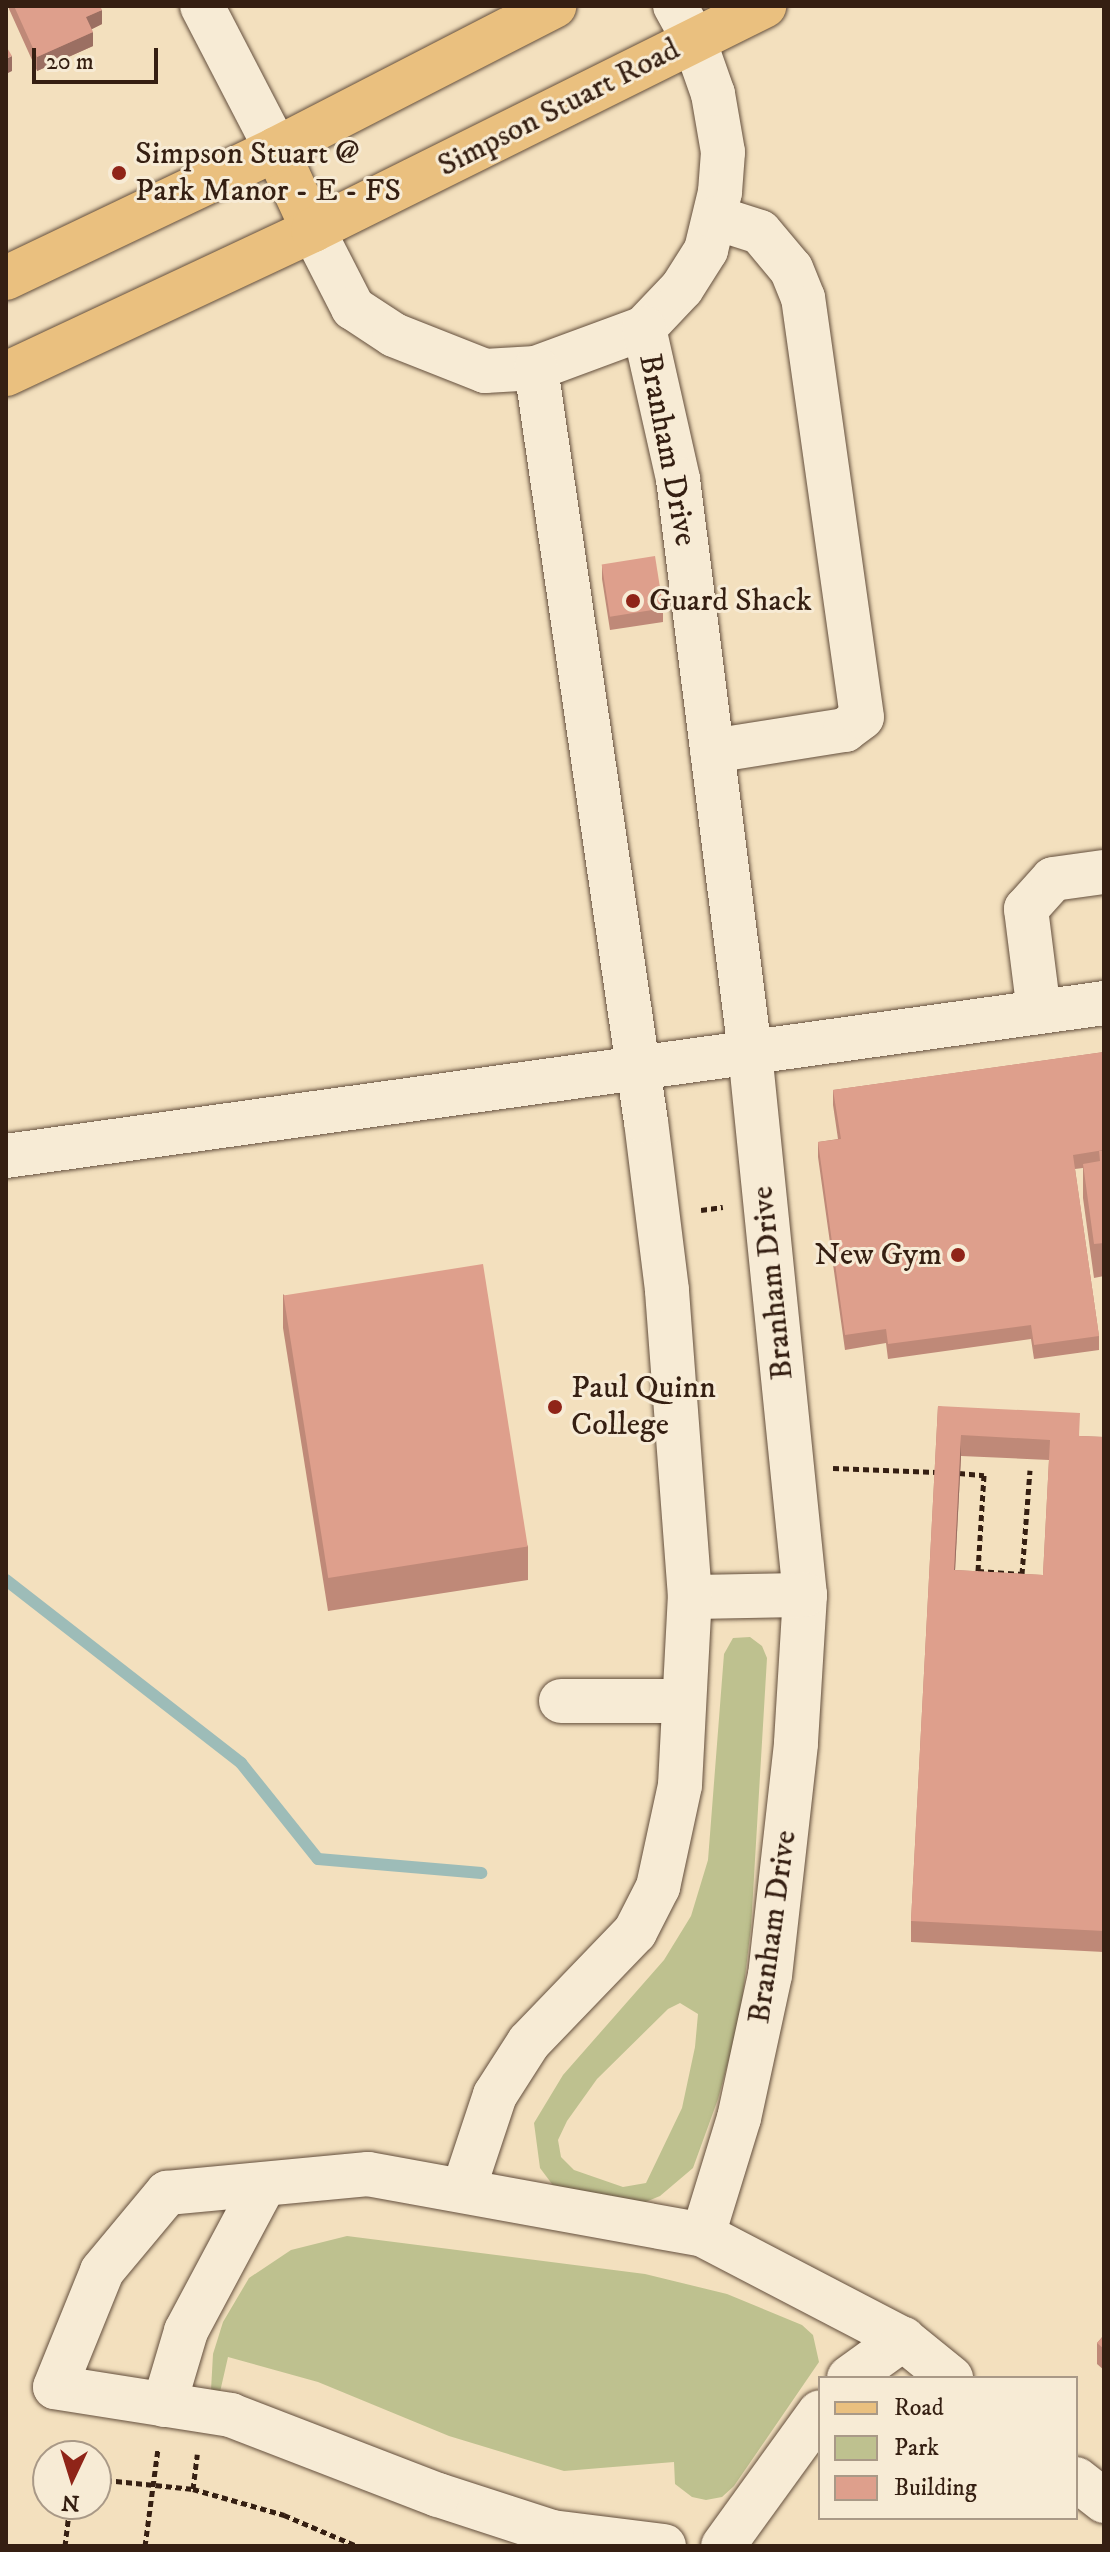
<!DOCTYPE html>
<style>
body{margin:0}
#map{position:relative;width:1110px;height:2552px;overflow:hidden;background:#f3e0be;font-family:"IM FELL DW Pica",serif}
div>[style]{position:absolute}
.green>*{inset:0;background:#bec18f}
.stream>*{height:12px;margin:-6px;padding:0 6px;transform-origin:6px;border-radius:6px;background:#9dbcb8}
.path>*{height:5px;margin-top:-2.5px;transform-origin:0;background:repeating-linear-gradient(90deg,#351f12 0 6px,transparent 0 10px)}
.roads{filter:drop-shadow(0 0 2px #644f3d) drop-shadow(0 0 2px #644f3d)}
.minor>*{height:44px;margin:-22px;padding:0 22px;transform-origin:22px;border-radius:22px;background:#f7ebd5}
.major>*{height:44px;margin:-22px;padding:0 22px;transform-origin:22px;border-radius:22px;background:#eac07f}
.wall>*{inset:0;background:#bf8978}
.shaded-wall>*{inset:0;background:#9b6f62}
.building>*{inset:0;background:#de9f8c;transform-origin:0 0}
.dots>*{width:22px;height:22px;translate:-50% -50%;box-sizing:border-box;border:4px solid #f7ebd5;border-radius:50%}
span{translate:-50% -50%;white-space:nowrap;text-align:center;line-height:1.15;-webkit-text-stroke:6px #f7ebd5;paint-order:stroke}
.street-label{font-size:32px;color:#351f12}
.poi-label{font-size:32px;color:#351f12}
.left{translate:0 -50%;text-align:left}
.right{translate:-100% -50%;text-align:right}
.frame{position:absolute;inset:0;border:8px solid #351f12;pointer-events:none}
.legend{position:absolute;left:818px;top:2376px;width:260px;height:144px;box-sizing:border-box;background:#f7ebd5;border:2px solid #a99987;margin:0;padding:10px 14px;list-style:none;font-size:24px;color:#351f12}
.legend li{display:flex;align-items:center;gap:16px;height:40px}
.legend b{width:40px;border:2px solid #a99987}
.north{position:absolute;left:32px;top:2440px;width:80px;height:80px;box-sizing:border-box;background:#f7ebd5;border:2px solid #a99987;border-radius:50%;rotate:184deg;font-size:22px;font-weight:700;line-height:32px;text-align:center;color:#351f12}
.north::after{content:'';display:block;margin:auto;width:28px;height:36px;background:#8f2418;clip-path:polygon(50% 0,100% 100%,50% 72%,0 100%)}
.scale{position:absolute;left:32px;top:48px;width:126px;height:36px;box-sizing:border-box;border:4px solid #351f12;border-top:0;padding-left:10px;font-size:24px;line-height:28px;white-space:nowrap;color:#351f12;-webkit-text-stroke:6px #f7ebd5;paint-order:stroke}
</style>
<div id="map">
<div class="green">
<div style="clip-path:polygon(evenodd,750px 1637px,762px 1646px,767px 1658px,751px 1927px,740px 2019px,718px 2099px,693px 2168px,660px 2196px,643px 2203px,555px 2188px,540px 2168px,534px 2123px,563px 2075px,664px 1960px,691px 1916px,708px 1860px,724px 1654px,733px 1638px,750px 1637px,680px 2003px,698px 2014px,695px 2047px,682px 2108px,646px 2183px,623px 2187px,574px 2170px,561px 2157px,558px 2140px,567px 2121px,597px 2079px,668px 2009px,680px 2003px)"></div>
<div style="clip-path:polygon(347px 2236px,645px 2274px,727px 2294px,802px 2325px,813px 2335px,819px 2362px,734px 2486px,722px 2497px,706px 2500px,692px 2497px,675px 2484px,674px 2462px,564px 2471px,449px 2436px,318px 2382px,228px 2357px,220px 2392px,211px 2390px,213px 2354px,223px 2322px,249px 2278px,291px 2250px)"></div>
</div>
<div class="stream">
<div style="left:6px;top:1580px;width:298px;rotate:37.9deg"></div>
<div style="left:241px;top:1763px;width:123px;rotate:51.3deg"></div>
<div style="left:318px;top:1859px;width:164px;rotate:4.9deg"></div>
</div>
<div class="path">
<div style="left:701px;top:1210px;width:22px;rotate:-8deg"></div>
<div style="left:833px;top:1468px;width:103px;rotate:2.2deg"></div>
<div style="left:959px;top:1473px;width:25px;rotate:5deg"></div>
<div style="left:984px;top:1475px;width:96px;rotate:93.6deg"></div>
<div style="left:978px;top:1571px;width:44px;rotate:3.9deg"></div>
<div style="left:1022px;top:1574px;width:104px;rotate:-85.6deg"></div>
<div style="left:96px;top:2479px;width:98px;rotate:5.9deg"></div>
<div style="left:193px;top:2489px;width:95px;rotate:15.9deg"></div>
<div style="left:284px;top:2515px;width:79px;rotate:23deg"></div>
<div style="left:193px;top:2489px;width:35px;rotate:-83deg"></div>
<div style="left:65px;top:2546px;width:42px;rotate:-83.2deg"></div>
<div style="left:145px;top:2546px;width:99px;rotate:-82.4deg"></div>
</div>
<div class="roads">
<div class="minor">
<div style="left:202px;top:6px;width:161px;rotate:62.6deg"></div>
<div style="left:313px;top:230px;width:88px;rotate:62.9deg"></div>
<div style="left:353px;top:308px;width:49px;rotate:33.4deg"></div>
<div style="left:394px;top:335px;width:98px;rotate:21.6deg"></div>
<div style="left:485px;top:371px;width:51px;rotate:-3.4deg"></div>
<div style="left:536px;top:368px;width:115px;rotate:-20.3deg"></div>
<div style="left:644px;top:328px;width:55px;rotate:-46.5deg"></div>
<div style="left:682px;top:288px;width:45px;rotate:-57.7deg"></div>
<div style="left:706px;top:250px;width:60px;rotate:-76.4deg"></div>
<div style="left:720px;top:192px;width:40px;rotate:-85.7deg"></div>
<div style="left:723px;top:152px;width:59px;rotate:-99.8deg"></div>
<div style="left:713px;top:94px;width:57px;rotate:-109.4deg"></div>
<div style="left:694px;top:40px;width:39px;rotate:-119deg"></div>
<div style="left:644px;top:328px;width:155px;rotate:77.3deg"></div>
<div style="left:678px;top:479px;width:578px;rotate:82.84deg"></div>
<div style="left:750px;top:1052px;width:546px;rotate:84.22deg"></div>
<div style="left:805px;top:1595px;width:149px;rotate:93.5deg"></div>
<div style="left:796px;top:1744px;width:232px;rotate:96.4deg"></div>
<div style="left:770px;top:1975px;width:146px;rotate:102.2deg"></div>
<div style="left:739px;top:2118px;width:122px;rotate:107.1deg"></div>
<div style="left:712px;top:751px;width:135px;rotate:-9deg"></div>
<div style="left:845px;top:730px;width:21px;rotate:-37deg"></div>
<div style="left:862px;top:717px;width:423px;rotate:-98deg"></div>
<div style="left:803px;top:298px;width:31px;rotate:-112deg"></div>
<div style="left:791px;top:269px;width:48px;rotate:-130deg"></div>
<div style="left:760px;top:232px;width:46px;rotate:-162.3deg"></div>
<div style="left:1039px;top:1012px;width:104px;rotate:-97.2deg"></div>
<div style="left:1026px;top:909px;width:40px;rotate:-48deg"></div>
<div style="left:1053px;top:879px;width:51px;rotate:-7.8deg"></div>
<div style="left:6px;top:1156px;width:1109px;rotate:-7.93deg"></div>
<div style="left:690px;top:1597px;width:115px;rotate:-1deg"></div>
<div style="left:561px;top:1701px;width:123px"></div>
<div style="left:464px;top:2188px;width:98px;rotate:-71.6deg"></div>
<div style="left:495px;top:2095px;width:63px;rotate:-57.3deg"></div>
<div style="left:529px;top:2042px;width:153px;rotate:-46.1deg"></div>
<div style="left:635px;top:1932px;width:51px;rotate:-62.9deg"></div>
<div style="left:658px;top:1887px;width:104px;rotate:-77.8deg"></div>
<div style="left:680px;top:1785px;width:188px;rotate:-87deg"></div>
<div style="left:690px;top:1597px;width:308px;rotate:-94.3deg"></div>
<div style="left:667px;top:1290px;width:169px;rotate:-97.1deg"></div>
<div style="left:646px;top:1122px;width:762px;rotate:-98.3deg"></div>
<div style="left:849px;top:2378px;width:67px;rotate:-35.8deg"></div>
<div style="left:164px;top:2405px;width:77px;rotate:-73.4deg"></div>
<div style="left:186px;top:2331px;width:163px;rotate:-61.9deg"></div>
<div style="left:1076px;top:2479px;width:36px;rotate:38deg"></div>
<div style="left:664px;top:2546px;width:113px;rotate:-172.9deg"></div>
<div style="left:552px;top:2532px;width:120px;rotate:-162deg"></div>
<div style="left:438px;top:2495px;width:222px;rotate:-158.9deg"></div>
<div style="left:231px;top:2415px;width:178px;rotate:-171deg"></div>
<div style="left:55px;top:2387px;width:125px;rotate:-67.9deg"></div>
<div style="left:102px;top:2271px;width:102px;rotate:-50.2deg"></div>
<div style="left:167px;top:2193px;width:202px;rotate:-5.4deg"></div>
<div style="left:368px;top:2174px;width:341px;rotate:10.3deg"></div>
<div style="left:703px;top:2235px;width:225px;rotate:27.5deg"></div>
<div style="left:903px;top:2339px;width:62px;rotate:39.1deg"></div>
<div style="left:723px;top:2546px;width:165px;rotate:-54.1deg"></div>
</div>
<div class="major">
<div style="left:276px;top:149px;width:89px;rotate:65.4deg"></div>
<div style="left:6px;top:278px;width:299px;rotate:-25.5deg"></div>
<div style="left:276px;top:149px;width:313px;rotate:-27.2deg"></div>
<div style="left:6px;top:374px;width:339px;rotate:-25.1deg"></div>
<div style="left:313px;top:230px;width:504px;rotate:-26.41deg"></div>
</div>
</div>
<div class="wall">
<div style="clip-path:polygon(9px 6px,100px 6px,102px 24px,92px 29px,93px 46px,37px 71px,9px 9px)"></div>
<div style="clip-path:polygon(602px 565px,663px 608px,663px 622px,610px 630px,602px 579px)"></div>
<div style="clip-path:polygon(1104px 1052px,1104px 1276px,1094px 1278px,1083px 1198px,1083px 1168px,1075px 1169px,1099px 1336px,1099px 1350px,1034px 1359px,1031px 1339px,888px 1359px,886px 1343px,845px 1350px,818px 1157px,818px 1142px,838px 1139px,833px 1105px,833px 1090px)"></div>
<div style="clip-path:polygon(283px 1294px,528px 1546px,528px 1580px,328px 1611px,283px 1328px)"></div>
<div style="clip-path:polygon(evenodd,938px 1406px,1080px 1436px,1104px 1437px,1104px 1952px,911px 1942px,911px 1921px,938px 1406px,961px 1456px,1049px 1460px,1043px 1575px,955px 1570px,961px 1456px)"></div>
<div style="clip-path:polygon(1104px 2335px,1104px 2370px,1097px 2364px,1097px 2343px)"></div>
</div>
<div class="shaded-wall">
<div style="clip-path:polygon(102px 10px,102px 24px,86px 32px,86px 17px)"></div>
<div style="clip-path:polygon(93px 32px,93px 46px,37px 71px,37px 57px)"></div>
<div style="clip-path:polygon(12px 56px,12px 71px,6px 74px,6px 59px)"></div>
<div style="clip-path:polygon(961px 1435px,961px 1456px,954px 1591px,954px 1570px)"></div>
</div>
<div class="building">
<div style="clip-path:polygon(14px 6px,100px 6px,102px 10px,86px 17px,93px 32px,37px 57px)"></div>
<div style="clip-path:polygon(6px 46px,12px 56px,6px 59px)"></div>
<div style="left:655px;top:556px;width:53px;height:54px;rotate:81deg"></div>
<div style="clip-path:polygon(1104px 1052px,1104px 1150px,1073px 1155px,1099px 1336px,1034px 1345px,1031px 1325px,888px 1344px,886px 1329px,845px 1335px,818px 1142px,841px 1139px,833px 1090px)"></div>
<div style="clip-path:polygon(1099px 1151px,1104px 1151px,1104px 1243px,1094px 1244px,1083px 1164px,1100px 1161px)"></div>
<div style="left:483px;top:1264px;width:286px;height:202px;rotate:81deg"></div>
<div style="clip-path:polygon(evenodd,938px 1406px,1080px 1413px,1079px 1436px,1104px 1437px,1104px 1931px,911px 1921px,938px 1406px,961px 1435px,1050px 1440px,1043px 1575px,954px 1570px,961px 1435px)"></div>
<div style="clip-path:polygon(1104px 2335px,1104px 2349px,1097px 2343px)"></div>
</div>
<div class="dots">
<div style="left:119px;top:173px;background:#8f2418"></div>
<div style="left:633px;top:601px;background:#8f2418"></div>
<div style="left:958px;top:1255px;background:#8f2418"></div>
<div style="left:555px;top:1407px;background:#8f2418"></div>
</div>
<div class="street-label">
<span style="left:559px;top:108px;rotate:-27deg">Simpson Stuart Road</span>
<span style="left:667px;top:450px;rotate:79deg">Branham Drive</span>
<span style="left:773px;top:1283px;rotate:-96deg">Branham Drive</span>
<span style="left:773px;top:1927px;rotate:-82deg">Branham Drive</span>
</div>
<div class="poi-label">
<span class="left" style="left:135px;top:173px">Simpson Stuart @<br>Park Manor - E - FS</span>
<span class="left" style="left:649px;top:601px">Guard Shack</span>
<span class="right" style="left:942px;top:1255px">New Gym</span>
<span class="left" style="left:571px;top:1407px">Paul Quinn<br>College</span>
</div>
<div class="frame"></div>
<ul class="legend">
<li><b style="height:10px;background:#eac07f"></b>Road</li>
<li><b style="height:22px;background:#bec18f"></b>Park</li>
<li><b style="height:22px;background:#de9f8c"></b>Building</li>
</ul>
<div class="north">N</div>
<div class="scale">20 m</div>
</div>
